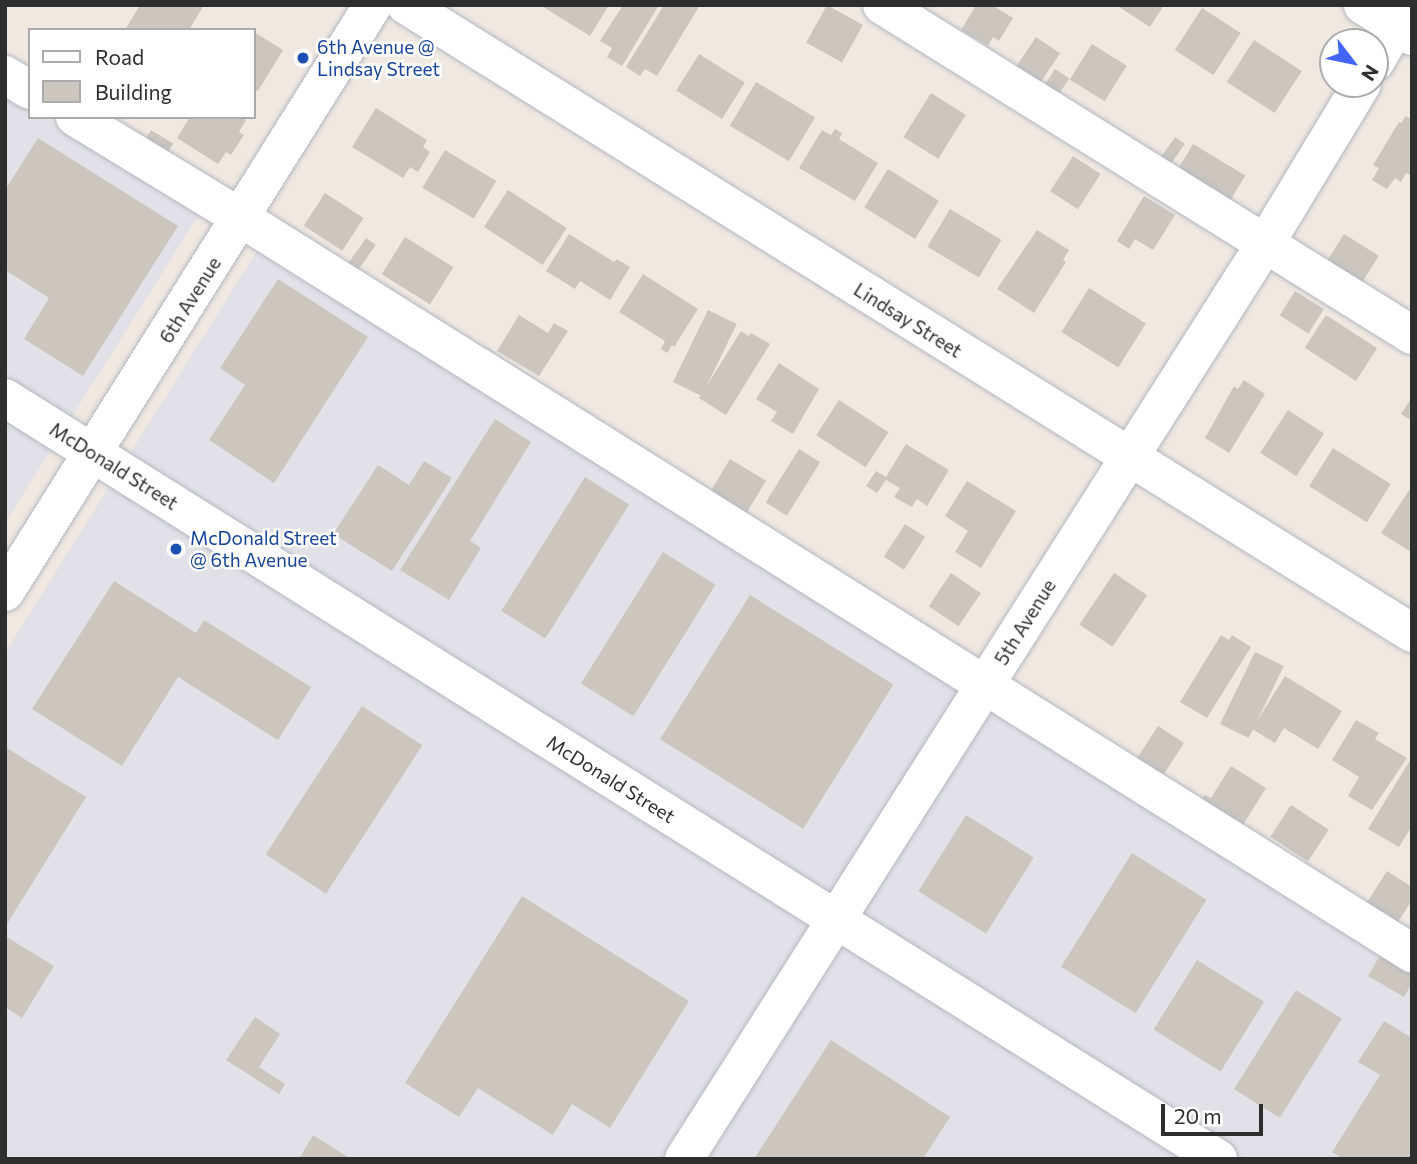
<!DOCTYPE html>
<style>
body{margin:0}
#map{position:relative;width:1417px;height:1164px;overflow:hidden;background:#efe9e1;font-family:Commissioner,sans-serif}
div>[style]{position:absolute}
.industrial>*{inset:0;background:#e3e1e8}
.building>*{inset:0;background:#cbc7bf;transform-origin:0 0}
.roads{filter:drop-shadow(0 0 2px #b4b7c1) drop-shadow(0 0 2px #b4b7c1)}
.minor>*{height:38px;margin:-19px;padding:0 19px;transform-origin:19px;border-radius:19px;background:#fff}
.dots>*{width:19px;height:19px;translate:-50% -50%;box-sizing:border-box;border:4px solid #fff;border-radius:50%}
span{translate:-50% -50%;white-space:nowrap;text-align:center;line-height:1.15;-webkit-text-stroke:5px #fff;paint-order:stroke}
.transit-label{font-size:19px;color:#164399}
.left{translate:0 -50%;text-align:left}
.street-label{font-size:19px;color:#2e2e2e}
.frame{position:absolute;inset:0;border:7px solid #2e2e2e;pointer-events:none}
.legend{position:absolute;left:28px;top:28px;width:228px;height:91px;box-sizing:border-box;background:#fff;border:2px solid #ababab;margin:0;padding:9px 12px;list-style:none;font-size:21px;color:#2e2e2e}
.legend li{display:flex;align-items:center;gap:14px;height:35px}
.legend b{width:35px;border:2px solid #ababab}
.north{position:absolute;left:1319px;top:28px;width:70px;height:70px;box-sizing:border-box;background:#fff;border:2px solid #ababab;border-radius:50%;rotate:122deg;font-size:19px;font-weight:700;line-height:28px;text-align:center;color:#2e2e2e}
.north::after{content:'';display:block;margin:auto;width:24px;height:32px;background:#4264fb;clip-path:polygon(50% 0,100% 100%,50% 72%,0 100%)}
.scale{position:absolute;left:1161px;top:1104px;width:102px;height:32px;box-sizing:border-box;border:4px solid #2e2e2e;border-top:0;padding-left:9px;font-size:21px;line-height:24px;white-space:nowrap;color:#2e2e2e;-webkit-text-stroke:5px #fff;paint-order:stroke}
</style>
<div id="map">
<div class="industrial">
<div style="clip-path:polygon(5px 92px,30px 108px,30px 117px,45px 117px,200px 213px,5px 523px)"></div>
<div style="clip-path:polygon(260px 246px,1412px 969px,1412px 1159px,5px 1159px,5px 653px)"></div>
</div>
<div class="building">
<div style="clip-path:polygon(140px 5px,204px 5px,189px 30px,125px 30px)"></div>
<div style="clip-path:polygon(540px 5px,609px 5px,590px 36px)"></div>
<div style="clip-path:polygon(623px 5px,659px 5px,622px 66px,607px 57px,612px 48px,600px 41px)"></div>
<div style="clip-path:polygon(664px 5px,700px 5px,657px 76px,645px 69px,640px 76px,626px 67px)"></div>
<div style="left:827px;top:5px;width:41px;height:43px;rotate:29deg"></div>
<div style="clip-path:polygon(976px 5px,992px 5px,1013px 18px,999px 41px,993px 37px,988px 46px,961px 30px)"></div>
<div style="clip-path:polygon(1116px 5px,1164px 5px,1150px 27px)"></div>
<div style="left:1202px;top:8px;width:46px;height:50px;rotate:33deg"></div>
<div style="clip-path:polygon(254px 32px,283px 50px,258px 91px,254px 89px)"></div>
<div style="left:1036px;top:37px;width:29px;height:37px;rotate:34deg"></div>
<div style="left:1254px;top:40px;width:57px;height:50px;rotate:33deg"></div>
<div style="left:1092px;top:44px;width:41px;height:42px;rotate:32deg"></div>
<div style="left:699px;top:54px;width:54px;height:43px;rotate:32deg"></div>
<div style="left:1055px;top:69px;width:17px;height:23px;rotate:33deg"></div>
<div style="left:756px;top:82px;width:69px;height:51px;rotate:31deg"></div>
<div style="left:931px;top:93px;width:41px;height:52px;rotate:32deg"></div>
<div style="clip-path:polygon(376px 108px,427px 140px,423px 147px,430px 152px,418px 172px,410px 167px,403px 178px,352px 147px)"></div>
<div style="clip-path:polygon(1406px 116px,1412px 120px,1412px 176px,1406px 173px,1401px 182px,1395px 178px,1387px 189px,1372px 180px,1379px 168px,1373px 165px,1399px 122px,1401px 123px)"></div>
<div style="clip-path:polygon(190px 117px,241px 117px,246px 120px,239px 132px,244px 135px,231px 155px,226px 152px,218px 164px,177px 138px)"></div>
<div style="clip-path:polygon(835px 129px,842px 133px,839px 139px,878px 163px,855px 201px,799px 168px,822px 130px,831px 135px)"></div>
<div style="left:151px;top:130px;width:26px;height:17px;rotate:31deg"></div>
<div style="left:1175px;top:137px;width:12px;height:32px;rotate:35deg"></div>
<div style="clip-path:polygon(38px 138px,178px 226px,83px 376px,24px 339px,49px 298px,5px 270px,5px 190px)"></div>
<div style="left:1193px;top:144px;width:61px;height:37px;rotate:31deg"></div>
<div style="left:445px;top:150px;width:60px;height:44px;rotate:31deg"></div>
<div style="left:1073px;top:156px;width:33px;height:42px;rotate:33deg"></div>
<div style="left:888px;top:169px;width:60px;height:45px;rotate:32deg"></div>
<div style="left:508px;top:190px;width:70px;height:44px;rotate:33deg"></div>
<div style="left:325px;top:193px;width:46px;height:39px;rotate:33deg"></div>
<div style="clip-path:polygon(1144px 196px,1175px 215px,1153px 250px,1135px 239px,1129px 249px,1117px 241px)"></div>
<div style="left:950px;top:209px;width:60px;height:44px;rotate:31deg"></div>
<div style="clip-path:polygon(1037px 230px,1069px 250px,1063px 260px,1066px 262px,1034px 313px,997px 289px)"></div>
<div style="clip-path:polygon(569px 234px,614px 262px,617px 259px,630px 267px,610px 300px,580px 281px,575px 289px,546px 271px)"></div>
<div style="left:1344px;top:234px;width:41px;height:39px;rotate:32deg"></div>
<div style="left:405px;top:237px;width:57px;height:44px;rotate:32deg"></div>
<div style="left:366px;top:238px;width:12px;height:38px;rotate:35deg"></div>
<div style="clip-path:polygon(643px 274px,698px 309px,674px 347px,672px 345px,667px 353px,661px 349px,665px 341px,619px 312px)"></div>
<div style="clip-path:polygon(278px 279px,368px 337px,274px 483px,209px 440px,245px 385px,220px 368px)"></div>
<div style="left:1089px;top:288px;width:67px;height:52px;rotate:32deg"></div>
<div style="left:1295px;top:291px;width:34px;height:29px;rotate:32deg"></div>
<div style="left:708px;top:310px;width:32px;height:80px;rotate:26deg"></div>
<div style="clip-path:polygon(519px 315px,548px 333px,554px 323px,568px 331px,539px 376px,497px 351px)"></div>
<div style="left:1326px;top:315px;width:61px;height:39px;rotate:33deg"></div>
<div style="clip-path:polygon(741px 331px,749px 336px,751px 333px,770px 344px,726px 415px,699px 398px)"></div>
<div style="clip-path:polygon(779px 363px,819px 389px,793px 434px,771px 421px,777px 412px,756px 399px)"></div>
<div style="clip-path:polygon(1244px 380px,1265px 394px,1229px 453px,1205px 438px,1234px 386px,1238px 389px)"></div>
<div style="clip-path:polygon(1412px 397px,1412px 421px,1401px 414px)"></div>
<div style="left:839px;top:400px;width:59px;height:42px;rotate:33deg"></div>
<div style="left:1288px;top:410px;width:43px;height:51px;rotate:33deg"></div>
<div style="clip-path:polygon(495px 419px,531px 442px,470px 541px,481px 548px,449px 600px,400px 570px)"></div>
<div style="clip-path:polygon(906px 444px,949px 470px,927px 506px,917px 499px,912px 507px,894px 497px,900px 488px,886px 480px,877px 493px,866px 486px,876px 471px,886px 477px)"></div>
<div style="left:1333px;top:448px;width:68px;height:45px;rotate:32deg"></div>
<div style="left:799px;top:449px;width:25px;height:63px;rotate:32deg"></div>
<div style="left:730px;top:459px;width:42px;height:40px;rotate:31deg"></div>
<div style="clip-path:polygon(424px 461px,452px 478px,392px 571px,333px 534px,378px 465px,409px 485px)"></div>
<div style="left:585px;top:477px;width:52px;height:158px;rotate:32deg"></div>
<div style="clip-path:polygon(967px 481px,1016px 511px,981px 568px,955px 552px,968px 531px,945px 516px)"></div>
<div style="clip-path:polygon(1410px 489px,1412px 490px,1411px 552px,1381px 533px)"></div>
<div style="left:905px;top:524px;width:24px;height:39px;rotate:33deg"></div>
<div style="left:663px;top:552px;width:62px;height:155px;rotate:32deg"></div>
<div style="left:951px;top:573px;width:36px;height:40px;rotate:34deg"></div>
<div style="left:1114px;top:573px;width:40px;height:62px;rotate:34deg"></div>
<div style="clip-path:polygon(114px 581px,196px 633px,204px 620px,311px 687px,278px 740px,178px 677px,122px 766px,32px 709px)"></div>
<div style="left:750px;top:595px;width:169px;height:170px;rotate:32deg"></div>
<div style="clip-path:polygon(1221px 635px,1229px 640px,1232px 635px,1251px 647px,1207px 718px,1180px 702px)"></div>
<div style="left:1255px;top:652px;width:32px;height:80px;rotate:26deg"></div>
<div style="clip-path:polygon(1285px 676px,1342px 711px,1318px 749px,1284px 728px,1275px 743px,1252px 729px)"></div>
<div style="left:362px;top:706px;width:72px;height:177px;rotate:33deg"></div>
<div style="clip-path:polygon(1356px 720px,1379px 733px,1375px 739px,1407px 758px,1372px 810px,1348px 796px,1359px 777px,1332px 760px)"></div>
<div style="left:1158px;top:726px;width:31px;height:40px;rotate:33deg"></div>
<div style="clip-path:polygon(5px 747px,86px 797px,5px 927px)"></div>
<div style="clip-path:polygon(1412px 757px,1412px 826px,1399px 847px,1368px 829px)"></div>
<div style="clip-path:polygon(1231px 766px,1266px 788px,1241px 828px,1198px 806px,1205px 795px,1211px 798px)"></div>
<div style="left:1291px;top:805px;width:45px;height:38px;rotate:33deg"></div>
<div style="left:966px;top:815px;width:80px;height:90px;rotate:32deg"></div>
<div style="left:1132px;top:853px;width:88px;height:134px;rotate:32deg"></div>
<div style="clip-path:polygon(1387px 871px,1412px 887px,1412px 900px,1395px 927px,1364px 907px)"></div>
<div style="clip-path:polygon(522px 896px,689px 1001px,610px 1128px,572px 1104px,553px 1135px,478px 1088px,459px 1117px,405px 1083px)"></div>
<div style="clip-path:polygon(5px 936px,54px 966px,22px 1018px,5px 1007px)"></div>
<div style="clip-path:polygon(1380px 955px,1412px 974px,1412px 983px,1404px 997px,1368px 976px)"></div>
<div style="left:1197px;top:960px;width:79px;height:82px;rotate:32deg"></div>
<div style="left:1296px;top:990px;width:54px;height:117px;rotate:32deg"></div>
<div style="clip-path:polygon(255px 1017px,280px 1034px,259px 1067px,285px 1084px,279px 1094px,226px 1060px)"></div>
<div style="clip-path:polygon(1384px 1021px,1412px 1038px,1412px 1159px,1343px 1159px,1332px 1152px,1380px 1075px,1358px 1062px)"></div>
<div style="clip-path:polygon(831px 1040px,950px 1117px,923px 1159px,754px 1159px)"></div>
<div style="clip-path:polygon(313px 1135px,351px 1159px,299px 1159px)"></div>
</div>
<div class="roads">
<div class="minor">
<div style="left:406px;top:5px;width:1186px;rotate:31.97deg"></div>
<div style="left:882px;top:5px;width:624px;rotate:31.91deg"></div>
<div style="left:1363px;top:5px;width:58px;rotate:32.3deg"></div>
<div style="left:1375px;top:62px;width:66px;rotate:-59.2deg"></div>
<div style="left:5px;top:75px;width:29px;rotate:31deg"></div>
<div style="left:75px;top:117px;width:194px;rotate:31.3deg"></div>
<div style="left:241px;top:218px;width:1383px;rotate:32.12deg"></div>
<div style="left:5px;top:398px;width:1432px;rotate:32.1deg"></div>
<div style="left:5px;top:592px;width:693px;rotate:-57.92deg"></div>
<div style="left:684px;top:1159px;width:1084px;rotate:-57.59deg"></div>
<div style="left:1265px;top:244px;width:187px;rotate:-58.8deg"></div>
</div>
</div>
<div class="dots">
<div style="left:303px;top:58px;background:#1a4fb4"></div>
<div style="left:176px;top:549px;background:#1a4fb4"></div>
</div>
<div class="transit-label">
<span class="left" style="left:317px;top:58px">6th Avenue @<br>Lindsay Street</span>
<span class="left" style="left:190px;top:549px">McDonald Street<br>@ 6th Avenue</span>
</div>
<div class="street-label">
<span style="left:190px;top:300px;rotate:-58deg">6th Avenue</span>
<span style="left:908px;top:320px;rotate:32deg">Lindsay Street</span>
<span style="left:114px;top:466px;rotate:32deg">McDonald Street</span>
<span style="left:1025px;top:622px;rotate:-58deg">5th Avenue</span>
<span style="left:611px;top:779px;rotate:32deg">McDonald Street</span>
</div>
<div class="frame"></div>
<ul class="legend">
<li><b style="height:9px;background:#fff"></b>Road</li>
<li><b style="height:19px;background:#cbc7bf"></b>Building</li>
</ul>
<div class="north">N</div>
<div class="scale">20 m</div>
</div>
